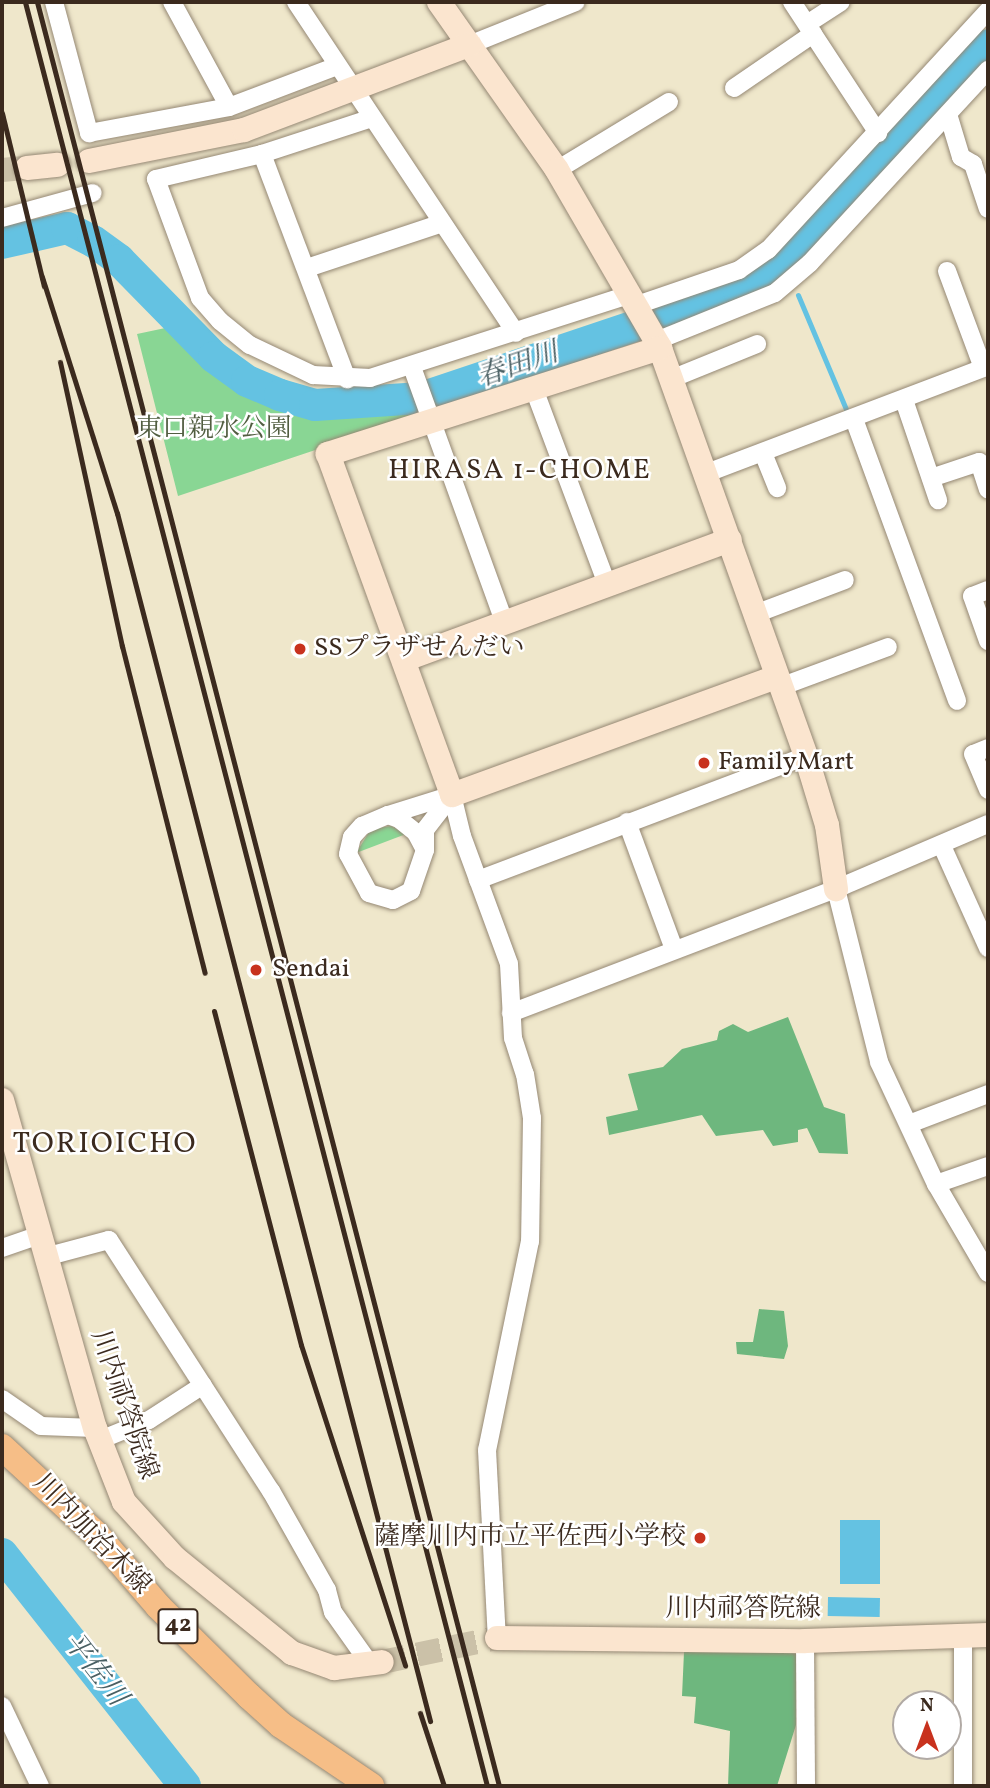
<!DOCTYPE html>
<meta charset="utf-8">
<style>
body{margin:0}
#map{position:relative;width:990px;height:1788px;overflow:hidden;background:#efe7cb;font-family:Vollkorn,"Noto Serif JP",serif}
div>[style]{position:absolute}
.green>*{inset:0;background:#89d694}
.forest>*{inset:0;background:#6eb77e}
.water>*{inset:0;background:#64c2e2;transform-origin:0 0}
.stream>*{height:5px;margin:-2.5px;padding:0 2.5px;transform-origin:2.5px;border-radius:2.5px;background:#64c2e2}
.river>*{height:32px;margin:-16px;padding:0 16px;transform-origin:16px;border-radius:16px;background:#64c2e2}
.secondary-tunnel>*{height:24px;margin-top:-12px;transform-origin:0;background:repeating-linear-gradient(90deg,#cbc1a8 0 24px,transparent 0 36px)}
.roads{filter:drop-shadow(0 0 2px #958874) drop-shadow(0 0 2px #958874)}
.street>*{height:18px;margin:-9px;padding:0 9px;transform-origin:9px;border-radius:9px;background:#fff}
.secondary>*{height:24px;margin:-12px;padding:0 12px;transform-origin:12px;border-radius:12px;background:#fbe5cf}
.primary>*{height:26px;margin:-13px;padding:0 13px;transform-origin:13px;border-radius:13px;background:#f6be87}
.rail>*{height:5px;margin:-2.5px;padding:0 2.5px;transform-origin:2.5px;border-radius:2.5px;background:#3b2a1e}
.dots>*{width:19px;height:19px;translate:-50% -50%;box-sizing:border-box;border:4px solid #fff;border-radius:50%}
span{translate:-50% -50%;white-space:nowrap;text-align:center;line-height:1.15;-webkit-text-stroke:5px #fff;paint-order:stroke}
.shield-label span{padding:2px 5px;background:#fff;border:2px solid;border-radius:5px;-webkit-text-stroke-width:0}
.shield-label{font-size:24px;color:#3b2a1e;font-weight:700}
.park-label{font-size:26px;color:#525e41}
.poi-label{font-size:26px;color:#3b2a1e}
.left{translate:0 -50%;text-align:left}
.right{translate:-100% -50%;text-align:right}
.street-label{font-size:26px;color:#3b2a1e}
.water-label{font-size:28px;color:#495f63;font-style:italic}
.neighbourhood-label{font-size:28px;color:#3b2a1e;letter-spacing:2px}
.quarter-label{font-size:30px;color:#3b2a1e;letter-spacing:2px}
.frame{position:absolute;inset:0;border:4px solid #3b2a1e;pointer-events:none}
.north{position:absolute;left:892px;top:1690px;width:70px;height:70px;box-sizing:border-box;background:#fff;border:2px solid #b1aaa5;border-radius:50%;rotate:0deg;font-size:19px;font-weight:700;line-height:28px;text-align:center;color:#3b2a1e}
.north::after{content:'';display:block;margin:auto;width:24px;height:32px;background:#c8321e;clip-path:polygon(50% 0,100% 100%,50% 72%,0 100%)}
</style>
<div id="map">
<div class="green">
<div style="clip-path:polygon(170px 327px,220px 372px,283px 405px,353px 416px,415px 405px,417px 410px,414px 417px,178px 496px,137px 334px)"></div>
<div style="clip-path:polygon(391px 826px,406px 834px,356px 853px,371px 829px)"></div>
</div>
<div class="forest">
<div style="clip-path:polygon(788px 1017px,824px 1107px,845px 1114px,848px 1154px,819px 1153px,807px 1128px,798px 1130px,798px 1142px,773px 1146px,763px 1130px,716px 1136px,702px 1115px,609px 1135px,606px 1117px,638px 1110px,628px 1074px,663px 1067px,682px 1049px,717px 1040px,719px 1031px,733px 1024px,748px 1032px)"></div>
<div style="clip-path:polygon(759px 1309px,784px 1311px,788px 1346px,784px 1359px,737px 1354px,736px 1342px,753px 1342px)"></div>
<div style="clip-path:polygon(684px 1652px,796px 1653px,796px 1725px,777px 1786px,728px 1786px,730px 1731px,694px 1723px,696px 1697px,682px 1696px)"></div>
</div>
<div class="water">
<div style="left:840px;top:1520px;width:40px;height:64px"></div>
<div style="left:828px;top:1597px;width:52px;height:19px;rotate:1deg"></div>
</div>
<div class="stream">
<div style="left:785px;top:258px;width:17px;rotate:69deg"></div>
<div style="left:798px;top:295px;width:124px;rotate:67.2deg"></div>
</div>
<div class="river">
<div style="left:2px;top:243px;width:67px;rotate:-13deg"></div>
<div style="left:67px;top:228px;width:29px;rotate:27deg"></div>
<div style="left:93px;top:241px;width:32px;rotate:36deg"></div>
<div style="left:119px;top:260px;width:136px;rotate:45.6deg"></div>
<div style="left:214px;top:357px;width:41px;rotate:36deg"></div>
<div style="left:247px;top:381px;width:36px;rotate:23deg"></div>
<div style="left:280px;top:395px;width:36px;rotate:16deg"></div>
<div style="left:315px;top:405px;width:106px;rotate:-3.8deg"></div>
<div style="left:421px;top:398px;width:336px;rotate:-18.6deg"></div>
<div style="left:739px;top:291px;width:72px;rotate:-35.9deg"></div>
<div style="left:797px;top:249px;width:279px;rotate:-46.9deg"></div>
<div style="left:2px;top:1554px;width:295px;rotate:51.7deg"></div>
</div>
<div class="secondary-tunnel">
<div style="left:2px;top:170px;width:25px;rotate:-5deg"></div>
<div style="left:382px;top:1662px;width:117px;rotate:-11.8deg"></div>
</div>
<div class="roads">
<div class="street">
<div style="left:54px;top:2px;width:136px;rotate:75deg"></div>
<div style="left:89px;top:133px;width:142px;rotate:-10.5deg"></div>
<div style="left:229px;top:107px;width:116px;rotate:-20.8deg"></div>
<div style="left:172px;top:2px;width:119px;rotate:61.5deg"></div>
<div style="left:296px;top:2px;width:397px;rotate:56.4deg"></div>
<div style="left:792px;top:2px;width:157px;rotate:56.7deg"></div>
<div style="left:807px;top:24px;width:40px;rotate:-32.9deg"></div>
<div style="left:469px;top:45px;width:115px;rotate:-21.9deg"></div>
<div style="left:734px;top:88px;width:96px;rotate:-34.4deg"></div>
<div style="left:948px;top:114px;width:45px;rotate:73.2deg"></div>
<div style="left:961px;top:157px;width:14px;rotate:30deg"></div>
<div style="left:973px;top:164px;width:47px;rotate:71.6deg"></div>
<div style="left:372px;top:118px;width:116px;rotate:161.9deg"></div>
<div style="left:262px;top:154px;width:109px;rotate:166.7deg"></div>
<div style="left:156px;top:179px;width:127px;rotate:69.7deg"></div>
<div style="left:200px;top:298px;width:30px;rotate:49deg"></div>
<div style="left:220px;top:321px;width:38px;rotate:39deg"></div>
<div style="left:250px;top:345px;width:70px;rotate:25.5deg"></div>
<div style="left:313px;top:375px;width:57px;rotate:3deg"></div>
<div style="left:370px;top:378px;width:275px;rotate:-17.8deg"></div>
<div style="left:262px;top:154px;width:241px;rotate:69.3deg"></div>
<div style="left:557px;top:170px;width:131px;rotate:-31.3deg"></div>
<div style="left:2px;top:218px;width:94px;rotate:-15.4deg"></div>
<div style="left:307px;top:268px;width:142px;rotate:-18.4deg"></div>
<div style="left:947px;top:271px;width:103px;rotate:69.6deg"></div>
<div style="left:637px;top:305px;width:108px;rotate:-18.9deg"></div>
<div style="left:739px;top:270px;width:35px;rotate:-35deg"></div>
<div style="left:768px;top:250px;width:325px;rotate:-47.4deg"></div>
<div style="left:656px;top:341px;width:128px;rotate:-22deg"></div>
<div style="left:775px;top:293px;width:46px;rotate:-40.6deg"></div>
<div style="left:810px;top:263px;width:263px;rotate:-47.3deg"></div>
<div style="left:412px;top:367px;width:270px;rotate:70.1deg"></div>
<div style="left:671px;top:379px;width:93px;rotate:-22.1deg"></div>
<div style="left:534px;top:389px;width:206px;rotate:69.5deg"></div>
<div style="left:904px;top:400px;width:106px;rotate:71.2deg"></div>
<div style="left:854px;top:419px;width:300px;rotate:69.9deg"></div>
<div style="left:763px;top:453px;width:38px;rotate:68deg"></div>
<div style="left:707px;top:473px;width:301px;rotate:-20.8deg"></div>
<div style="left:931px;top:478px;width:51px;rotate:-18.4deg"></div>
<div style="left:979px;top:462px;width:29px;rotate:72deg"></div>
<div style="left:988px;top:590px;width:17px;rotate:159deg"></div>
<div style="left:972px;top:596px;width:48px;rotate:70.4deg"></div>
<div style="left:755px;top:614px;width:96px;rotate:-20.7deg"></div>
<div style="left:780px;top:687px;width:115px;rotate:-20.3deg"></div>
<div style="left:988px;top:748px;width:16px;rotate:158deg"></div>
<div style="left:973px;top:754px;width:39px;rotate:67deg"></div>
<div style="left:452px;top:795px;width:42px;rotate:76.3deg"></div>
<div style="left:462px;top:836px;width:136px;rotate:69.8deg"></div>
<div style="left:509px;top:964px;width:74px;rotate:86.9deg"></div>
<div style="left:513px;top:1038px;width:38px;rotate:72deg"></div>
<div style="left:525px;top:1074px;width:45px;rotate:81deg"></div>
<div style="left:532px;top:1118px;width:123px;rotate:90.9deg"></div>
<div style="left:530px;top:1241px;width:213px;rotate:101.6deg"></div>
<div style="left:487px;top:1450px;width:188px;rotate:87deg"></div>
<div style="left:388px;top:815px;width:67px;rotate:-17.4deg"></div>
<div style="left:452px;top:795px;width:44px;rotate:127.6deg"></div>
<div style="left:425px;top:830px;width:20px;rotate:90deg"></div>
<div style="left:425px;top:850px;width:43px;rotate:108.9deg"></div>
<div style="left:411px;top:891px;width:20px;rotate:153deg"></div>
<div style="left:393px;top:900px;width:25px;rotate:-164deg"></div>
<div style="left:369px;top:893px;width:44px;rotate:-118.3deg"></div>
<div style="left:348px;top:854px;width:17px;rotate:-77deg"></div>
<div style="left:352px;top:837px;width:15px;rotate:-48deg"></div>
<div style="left:362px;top:826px;width:28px;rotate:-23deg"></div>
<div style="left:388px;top:815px;width:12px;rotate:20deg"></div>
<div style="left:399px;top:819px;width:22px;rotate:39deg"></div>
<div style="left:416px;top:833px;width:19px;rotate:62deg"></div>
<div style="left:627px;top:822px;width:135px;rotate:69.7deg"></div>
<div style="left:942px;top:846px;width:112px;rotate:65.7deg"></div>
<div style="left:478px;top:880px;width:351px;rotate:-20.7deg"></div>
<div style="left:836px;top:889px;width:178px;rotate:76deg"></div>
<div style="left:879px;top:1062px;width:135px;rotate:65deg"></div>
<div style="left:936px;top:1184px;width:103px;rotate:59.7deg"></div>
<div style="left:511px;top:1013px;width:348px;rotate:-20.9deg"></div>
<div style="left:836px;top:889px;width:165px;rotate:-23.2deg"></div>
<div style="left:909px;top:1124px;width:85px;rotate:-20.8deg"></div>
<div style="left:936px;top:1184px;width:55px;rotate:-19.1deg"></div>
<div style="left:2px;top:1248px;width:39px;rotate:-19deg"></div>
<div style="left:45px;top:1257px;width:66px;rotate:-14.9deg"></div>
<div style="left:109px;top:1240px;width:299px;rotate:57.2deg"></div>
<div style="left:271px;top:1491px;width:114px;rotate:60.5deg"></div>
<div style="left:327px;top:1590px;width:23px;rotate:75deg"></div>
<div style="left:333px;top:1612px;width:64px;rotate:54.6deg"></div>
<div style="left:2px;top:1399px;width:47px;rotate:34.7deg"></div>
<div style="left:41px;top:1426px;width:54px;rotate:2.1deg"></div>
<div style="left:100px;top:1440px;width:53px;rotate:-22.2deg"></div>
<div style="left:149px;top:1420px;width:64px;rotate:-32.9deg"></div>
<div style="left:805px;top:1641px;width:145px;rotate:89.6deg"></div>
<div style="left:2px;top:1706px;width:89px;rotate:64.6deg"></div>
<div style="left:963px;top:1786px;width:150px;rotate:-90deg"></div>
</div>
<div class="secondary">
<div style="left:439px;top:2px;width:205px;rotate:54.9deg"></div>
<div style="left:557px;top:170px;width:206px;rotate:59.9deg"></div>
<div style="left:660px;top:348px;width:433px;rotate:70.3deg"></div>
<div style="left:806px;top:756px;width:72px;rotate:73.1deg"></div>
<div style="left:827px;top:825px;width:65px;rotate:82deg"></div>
<div style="left:89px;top:161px;width:158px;rotate:-11.3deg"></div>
<div style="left:244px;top:130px;width:241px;rotate:-20.7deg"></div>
<div style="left:27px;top:168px;width:31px;rotate:-6deg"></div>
<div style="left:660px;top:348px;width:349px;rotate:162.3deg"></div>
<div style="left:328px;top:454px;width:363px;rotate:70deg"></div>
<div style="left:452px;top:795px;width:345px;rotate:-20deg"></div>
<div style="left:406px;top:659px;width:345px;rotate:-20.2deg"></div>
<div style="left:2px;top:1100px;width:341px;rotate:74.2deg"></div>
<div style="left:95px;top:1428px;width:79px;rotate:68.6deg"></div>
<div style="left:124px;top:1502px;width:76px;rotate:47.7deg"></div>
<div style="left:175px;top:1558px;width:151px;rotate:39.1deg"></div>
<div style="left:292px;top:1653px;width:45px;rotate:19.7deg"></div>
<div style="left:334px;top:1668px;width:48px;rotate:-7.1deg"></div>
<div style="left:497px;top:1638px;width:308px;rotate:0.6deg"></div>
<div style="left:805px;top:1641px;width:183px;rotate:-1.9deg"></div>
</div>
<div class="primary">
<div style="left:2px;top:1447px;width:129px;rotate:42.8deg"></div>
<div style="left:97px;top:1535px;width:94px;rotate:49.3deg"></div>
<div style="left:158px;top:1606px;width:128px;rotate:44.7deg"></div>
<div style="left:249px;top:1696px;width:43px;rotate:42.2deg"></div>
<div style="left:281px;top:1725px;width:109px;rotate:34.1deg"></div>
</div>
</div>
<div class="rail">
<div style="left:25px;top:2px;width:1843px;rotate:75.48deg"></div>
<div style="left:37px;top:2px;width:1843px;rotate:75.48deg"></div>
<div style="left:2px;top:113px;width:178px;rotate:76.4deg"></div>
<div style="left:42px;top:277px;width:248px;rotate:72.4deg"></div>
<div style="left:117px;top:513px;width:1248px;rotate:75.47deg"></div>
<div style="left:60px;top:362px;width:291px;rotate:77.7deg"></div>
<div style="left:122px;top:646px;width:337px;rotate:75.8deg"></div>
<div style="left:214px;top:1011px;width:345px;rotate:75.4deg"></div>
<div style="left:301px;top:1345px;width:337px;rotate:72deg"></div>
<div style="left:420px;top:1713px;width:77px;rotate:71.8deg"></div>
</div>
<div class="dots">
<div style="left:300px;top:649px;background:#c8321e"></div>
<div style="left:704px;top:763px;background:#c8321e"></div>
<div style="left:256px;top:970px;background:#c8321e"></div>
<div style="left:700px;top:1538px;background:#c8321e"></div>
</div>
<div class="shield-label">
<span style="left:178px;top:1626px">42</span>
</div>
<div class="park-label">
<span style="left:214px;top:430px">東口親水公園</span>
</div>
<div class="poi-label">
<span class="left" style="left:314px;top:649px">SSプラザせんだい</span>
<span class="left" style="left:718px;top:763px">FamilyMart</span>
<span class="left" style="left:272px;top:970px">Sendai</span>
<span class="right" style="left:686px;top:1538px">薩摩川内市立平佐西小学校</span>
</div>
<div class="street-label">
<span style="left:123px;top:1405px;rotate:71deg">川内祁答院線</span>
<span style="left:91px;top:1535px;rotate:46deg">川内加治木線</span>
<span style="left:743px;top:1610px">川内祁答院線</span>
</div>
<div class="water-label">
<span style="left:518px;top:366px;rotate:-19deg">春田川</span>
<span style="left:94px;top:1670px;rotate:52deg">平佐川</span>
</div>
<div class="neighbourhood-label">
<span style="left:520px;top:471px">HIRASA 1-CHOME</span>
</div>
<div class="quarter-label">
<span style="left:105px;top:1144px">TORIOICHO</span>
</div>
<div class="frame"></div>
<div class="north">N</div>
</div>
